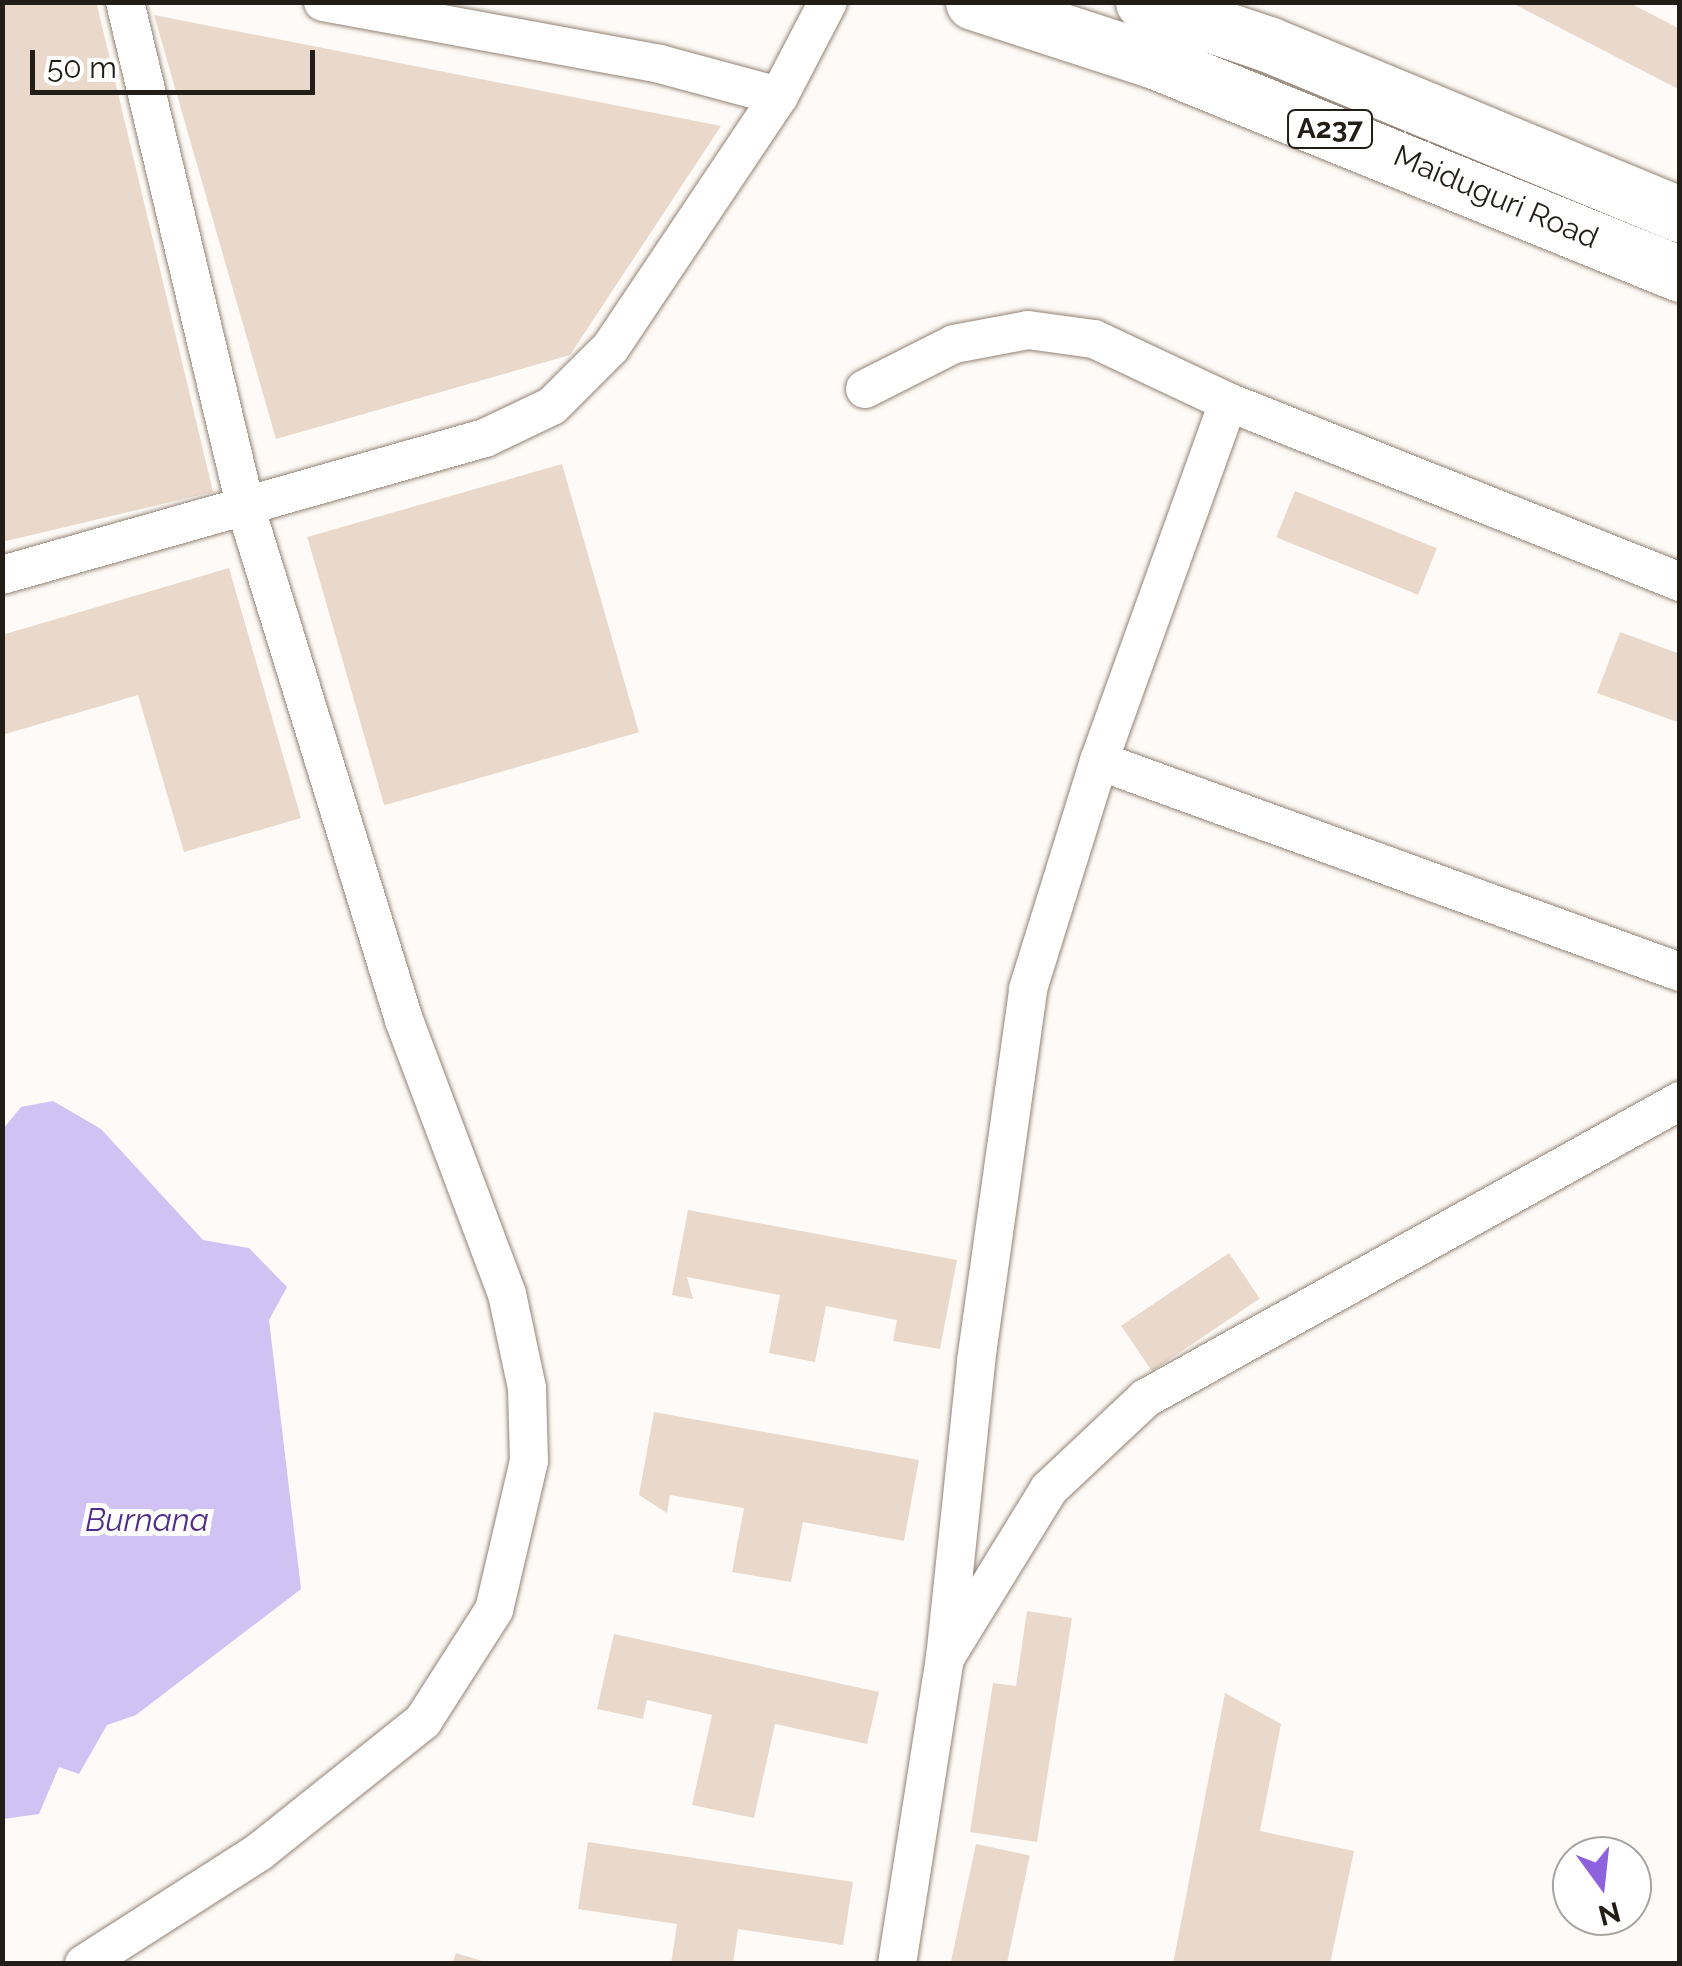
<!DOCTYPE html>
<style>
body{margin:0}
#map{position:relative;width:1682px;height:1966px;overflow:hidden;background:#fdfaf7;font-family:Raleway,sans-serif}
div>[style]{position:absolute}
.water>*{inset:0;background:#d0c3f4}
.building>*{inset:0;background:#ead9cb;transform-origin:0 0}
.roads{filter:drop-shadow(0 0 2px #938376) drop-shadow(0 0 2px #938376)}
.minor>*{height:38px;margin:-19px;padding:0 19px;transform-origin:19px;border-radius:19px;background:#fff}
.highway>*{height:55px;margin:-27.5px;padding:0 27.5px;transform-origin:27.5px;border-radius:27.5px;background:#fff}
span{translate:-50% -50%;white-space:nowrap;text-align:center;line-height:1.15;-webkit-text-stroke:10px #fff;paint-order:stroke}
.shield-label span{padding:2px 8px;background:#fff;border:2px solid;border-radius:8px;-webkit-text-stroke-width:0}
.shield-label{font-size:28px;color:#231d17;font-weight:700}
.street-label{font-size:30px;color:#231d17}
.water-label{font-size:32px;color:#502d89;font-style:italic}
.frame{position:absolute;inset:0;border:5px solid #231d17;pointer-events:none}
.north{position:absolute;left:1552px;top:1836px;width:100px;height:100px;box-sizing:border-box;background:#fff;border:2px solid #a7a5a2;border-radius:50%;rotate:165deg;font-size:28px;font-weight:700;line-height:40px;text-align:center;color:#231d17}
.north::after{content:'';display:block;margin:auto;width:35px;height:45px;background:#8e62dc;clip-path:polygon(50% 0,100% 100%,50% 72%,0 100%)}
.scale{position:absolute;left:30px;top:50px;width:285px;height:45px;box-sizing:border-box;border:5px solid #231d17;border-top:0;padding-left:12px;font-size:30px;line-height:35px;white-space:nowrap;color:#231d17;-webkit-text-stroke:8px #fff;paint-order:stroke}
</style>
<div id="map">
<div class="water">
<div style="clip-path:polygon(53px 1101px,101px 1129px,203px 1240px,249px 1248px,287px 1287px,269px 1320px,301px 1589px,136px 1715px,107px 1725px,79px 1774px,59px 1767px,39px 1814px,3px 1819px,3px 1129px,21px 1107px)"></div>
</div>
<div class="building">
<div style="clip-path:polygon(2px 2px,97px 5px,213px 492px,2px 542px)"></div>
<div style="clip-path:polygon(1510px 2px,1628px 2px,1680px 29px,1680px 90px)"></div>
<div style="clip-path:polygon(154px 15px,721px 126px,570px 355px,276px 439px)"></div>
<div style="left:562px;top:464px;width:279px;height:265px;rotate:74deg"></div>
<div style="left:1295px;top:491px;width:153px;height:50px;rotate:22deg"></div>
<div style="clip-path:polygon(229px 568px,301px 818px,184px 852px,138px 695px,2px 735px,2px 635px)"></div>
<div style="clip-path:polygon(1620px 632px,1680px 654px,1680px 723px,1597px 693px)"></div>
<div style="clip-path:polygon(688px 1210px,957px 1260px,940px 1349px,893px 1341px,897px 1320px,826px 1306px,815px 1362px,769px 1353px,780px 1295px,687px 1277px,693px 1299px,672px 1295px)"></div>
<div style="left:1229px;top:1253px;width:55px;height:130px;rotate:56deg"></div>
<div style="clip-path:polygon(654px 1412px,919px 1460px,904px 1541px,803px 1522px,791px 1582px,732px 1572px,744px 1508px,670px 1495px,667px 1513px,639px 1495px)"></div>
<div style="clip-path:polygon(1027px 1611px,1072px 1618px,1037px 1842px,970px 1832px,993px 1683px,1016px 1686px)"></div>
<div style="clip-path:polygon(614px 1634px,879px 1692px,867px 1744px,775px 1724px,754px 1818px,692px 1805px,712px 1715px,647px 1700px,643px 1719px,597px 1709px)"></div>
<div style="clip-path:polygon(1225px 1693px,1281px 1724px,1260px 1831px,1354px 1851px,1330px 1964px,1173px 1964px)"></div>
<div style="clip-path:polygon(588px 1842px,853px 1882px,843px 1945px,738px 1929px,733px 1964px,671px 1964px,677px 1924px,578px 1909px)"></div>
<div style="left:976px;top:1844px;width:55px;height:122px;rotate:12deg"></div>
<div style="clip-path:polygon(456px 1953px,489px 1963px,489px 1964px,452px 1964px)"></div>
</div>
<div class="roads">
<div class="minor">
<div style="left:323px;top:2px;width:343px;rotate:10.4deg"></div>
<div style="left:660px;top:64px;width:123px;rotate:15.1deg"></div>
<div style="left:865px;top:389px;width:100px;rotate:-26.8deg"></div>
<div style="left:954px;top:344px;width:75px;rotate:-10.7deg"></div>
<div style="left:1028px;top:330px;width:67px;rotate:7.8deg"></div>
<div style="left:1094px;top:339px;width:148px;rotate:25.2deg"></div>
<div style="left:1228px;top:402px;width:487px;rotate:21.7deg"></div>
<div style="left:2px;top:575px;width:502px;rotate:-15.84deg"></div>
<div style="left:485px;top:438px;width:74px;rotate:-25.5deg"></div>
<div style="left:552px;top:406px;width:83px;rotate:-45deg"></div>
<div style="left:611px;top:347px;width:302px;rotate:-56.2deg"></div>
<div style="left:779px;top:96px;width:106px;rotate:-62.5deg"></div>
<div style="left:1099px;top:761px;width:618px;rotate:19.96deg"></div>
<div style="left:945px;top:1658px;width:299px;rotate:-84deg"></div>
<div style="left:976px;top:1361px;width:376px;rotate:-82deg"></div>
<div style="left:1028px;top:989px;width:239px;rotate:-72.7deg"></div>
<div style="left:1099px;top:761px;width:381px;rotate:-70.2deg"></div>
<div style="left:84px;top:1964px;width:208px;rotate:-32.6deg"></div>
<div style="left:259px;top:1852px;width:210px;rotate:-38.6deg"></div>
<div style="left:423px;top:1721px;width:132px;rotate:-57.4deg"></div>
<div style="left:494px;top:1610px;width:153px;rotate:-76.8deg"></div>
<div style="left:529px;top:1461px;width:73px;rotate:-91.6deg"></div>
<div style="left:527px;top:1388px;width:96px;rotate:-102deg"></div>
<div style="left:507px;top:1294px;width:293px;rotate:-110.6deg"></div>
<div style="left:404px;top:1020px;width:535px;rotate:-107.18deg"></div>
<div style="left:246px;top:509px;width:521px;rotate:-103.42deg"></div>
<div style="left:897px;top:1964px;width:310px;rotate:-81.1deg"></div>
<div style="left:945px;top:1658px;width:198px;rotate:-58.4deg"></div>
<div style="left:1049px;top:1489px;width:133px;rotate:-43.2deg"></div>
<div style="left:1146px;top:1398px;width:611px;rotate:-29.08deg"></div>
</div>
<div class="highway">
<div style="left:973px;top:2px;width:188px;rotate:18deg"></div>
<div style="left:1152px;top:60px;width:570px;rotate:22.06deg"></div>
<div style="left:1143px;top:2px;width:132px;rotate:18.6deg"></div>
<div style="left:1268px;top:44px;width:446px;rotate:22.5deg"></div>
</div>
</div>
<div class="shield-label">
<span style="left:1330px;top:129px">A237</span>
</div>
<div class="street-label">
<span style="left:1496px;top:197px;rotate:23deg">Maiduguri Road</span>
</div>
<div class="water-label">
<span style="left:147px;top:1520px">Burnana</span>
</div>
<div class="frame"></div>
<div class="north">N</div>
<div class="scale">50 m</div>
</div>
